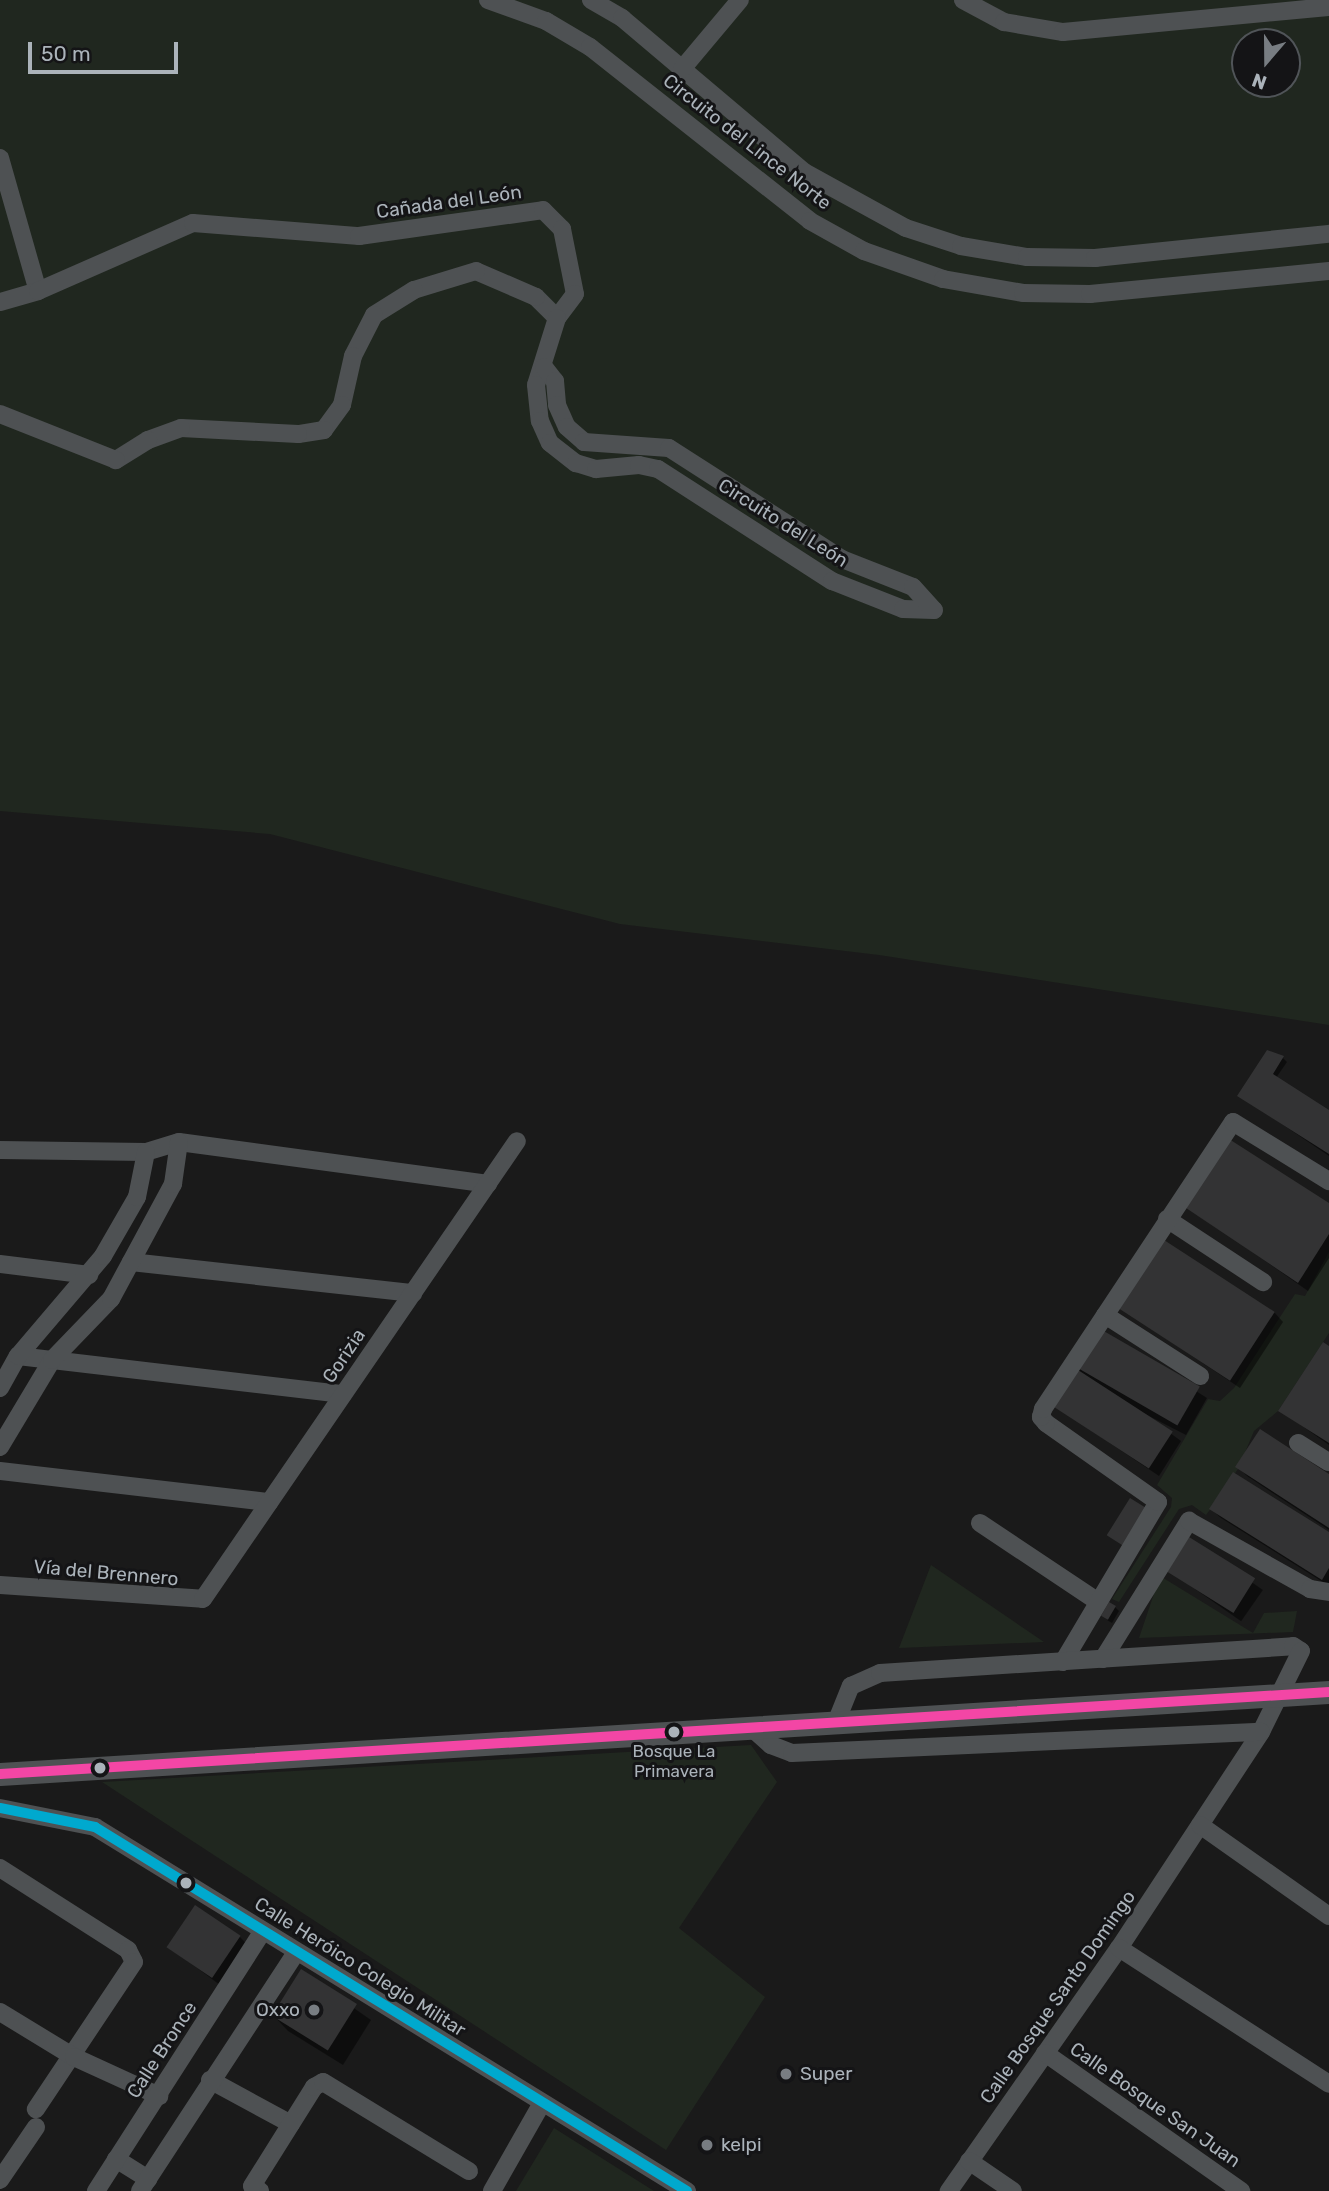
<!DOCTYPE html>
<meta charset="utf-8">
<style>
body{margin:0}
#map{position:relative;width:1329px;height:2191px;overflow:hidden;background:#1a1a1a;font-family:Rubik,sans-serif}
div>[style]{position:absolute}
.green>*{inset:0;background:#20271f}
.shadow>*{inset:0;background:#0007;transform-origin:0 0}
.building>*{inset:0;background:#333334;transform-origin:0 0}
.minor>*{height:18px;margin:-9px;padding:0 9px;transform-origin:9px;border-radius:9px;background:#4e5153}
.tertiary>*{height:23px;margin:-11.5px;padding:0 11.5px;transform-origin:11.5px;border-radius:11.5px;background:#4e5153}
.bus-1>*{height:10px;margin:-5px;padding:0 5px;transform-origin:5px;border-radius:5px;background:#f346a5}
.bus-2>*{height:10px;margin:-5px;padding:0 5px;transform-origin:5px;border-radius:5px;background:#00a9ce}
.dots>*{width:19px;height:19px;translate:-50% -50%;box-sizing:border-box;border:4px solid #141416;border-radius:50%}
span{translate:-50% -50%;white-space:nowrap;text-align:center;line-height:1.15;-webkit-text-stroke:6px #141416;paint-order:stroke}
.bus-label{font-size:17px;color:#abb3ba}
.street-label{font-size:19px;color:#abb3ba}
.poi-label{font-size:19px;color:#abb3ba}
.right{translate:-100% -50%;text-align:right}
.left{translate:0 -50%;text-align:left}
.north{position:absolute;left:1231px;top:28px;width:70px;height:70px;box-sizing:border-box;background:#141416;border:2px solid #505458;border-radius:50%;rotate:200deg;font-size:19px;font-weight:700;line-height:28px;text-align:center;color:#abb3ba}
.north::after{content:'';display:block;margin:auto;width:24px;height:32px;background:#787d82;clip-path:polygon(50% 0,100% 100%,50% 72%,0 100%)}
.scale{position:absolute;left:28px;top:42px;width:150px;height:32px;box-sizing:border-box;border:4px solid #abb3ba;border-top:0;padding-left:9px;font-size:21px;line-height:24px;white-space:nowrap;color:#abb3ba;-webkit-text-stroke:5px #141416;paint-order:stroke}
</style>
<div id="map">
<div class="green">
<div style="clip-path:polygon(evenodd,0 0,1329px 0,1329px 1025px,879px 955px,620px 924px,270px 834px,0 811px,0 0,1245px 42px,1287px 42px,1287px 84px,1245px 84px,1245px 42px)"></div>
<div style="clip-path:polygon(1329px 1252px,1329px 1333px,1278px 1411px,1254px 1431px,1238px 1469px,1212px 1507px,1206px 1515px,1192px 1505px,1179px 1509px,1119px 1602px,1112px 1599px,1171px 1507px,1172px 1498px,1157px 1485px,1208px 1399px,1220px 1401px,1234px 1388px,1295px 1294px,1305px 1296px)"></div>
<div style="clip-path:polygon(931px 1565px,1044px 1642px,899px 1648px)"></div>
<div style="clip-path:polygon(1160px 1576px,1253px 1633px,1264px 1613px,1297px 1611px,1293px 1632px,1139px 1638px)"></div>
<div style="clip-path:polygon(751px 1745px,777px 1782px,679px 1928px,765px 1997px,666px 2150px,102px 1782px)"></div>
<div style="clip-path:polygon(554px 2128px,654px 2191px,516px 2191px)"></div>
</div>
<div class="shadow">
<div style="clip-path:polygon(1283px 1058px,1287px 1062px,1276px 1078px,1329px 1112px,1329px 1156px,1239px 1095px)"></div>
<div style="clip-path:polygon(1329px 1205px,1329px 1258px,1308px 1291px,1188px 1207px)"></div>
<div style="clip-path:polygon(1122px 1309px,1274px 1312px,1283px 1322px,1240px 1388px)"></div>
<div style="clip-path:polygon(1103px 1332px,1207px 1398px,1186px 1435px,1143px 1413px,1181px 1441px,1159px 1476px,1056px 1407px)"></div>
<div style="clip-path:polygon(1329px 1348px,1329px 1445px,1281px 1411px)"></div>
<div style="clip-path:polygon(1238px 1467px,1329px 1476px,1329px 1530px,1247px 1476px)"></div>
<div style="clip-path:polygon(1211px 1509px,1329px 1535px,1329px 1586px,1221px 1518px)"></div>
<div style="left:1190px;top:1539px;width:89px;height:38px;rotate:35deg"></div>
<div style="clip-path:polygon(1115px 1607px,1119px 1611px,1112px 1623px,1107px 1620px)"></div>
<div style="clip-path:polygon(240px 1937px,254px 1952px,228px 1991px,169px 1947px)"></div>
<div style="clip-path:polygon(302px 1972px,371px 2020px,343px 2065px,288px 2031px,274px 2016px)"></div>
</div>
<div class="building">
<div style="clip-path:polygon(1267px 1050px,1284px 1056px,1273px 1074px,1329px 1110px,1329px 1154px,1237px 1096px)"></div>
<div style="clip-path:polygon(1229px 1139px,1329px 1203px,1329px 1234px,1298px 1283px,1186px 1208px)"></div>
<div style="left:1164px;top:1240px;width:132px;height:82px;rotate:33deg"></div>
<div style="left:1102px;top:1330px;width:113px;height:45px;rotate:30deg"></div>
<div style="clip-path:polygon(1323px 1342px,1329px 1346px,1329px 1443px,1278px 1411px)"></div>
<div style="left:1078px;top:1370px;width:113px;height:44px;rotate:33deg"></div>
<div style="clip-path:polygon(1260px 1429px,1329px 1474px,1329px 1528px,1235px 1467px)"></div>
<div style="clip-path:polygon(1233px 1472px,1329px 1532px,1329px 1568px,1322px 1580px,1209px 1509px)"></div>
<div style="left:1130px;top:1498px;width:19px;height:44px;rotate:32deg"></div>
<div style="left:1189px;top:1537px;width:78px;height:41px;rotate:32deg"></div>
<div style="left:1109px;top:1602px;width:8px;height:16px;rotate:30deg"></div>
<div style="left:195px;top:1905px;width:55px;height:51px;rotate:34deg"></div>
<div style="left:301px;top:1969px;width:66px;height:55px;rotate:32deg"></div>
</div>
<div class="minor">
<div style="left:488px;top:0;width:62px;rotate:19.9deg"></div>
<div style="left:546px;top:21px;width:51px;rotate:30.6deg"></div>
<div style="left:590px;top:47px;width:280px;rotate:38.3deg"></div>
<div style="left:810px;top:221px;width:62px;rotate:29.1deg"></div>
<div style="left:864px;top:251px;width:84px;rotate:19.5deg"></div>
<div style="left:943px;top:279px;width:81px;rotate:9.9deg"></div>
<div style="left:1023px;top:293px;width:67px;rotate:0.9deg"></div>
<div style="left:1090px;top:294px;width:240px;rotate:-5.5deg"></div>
<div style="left:591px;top:0;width:36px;rotate:30deg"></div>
<div style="left:622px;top:18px;width:238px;rotate:40.2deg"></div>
<div style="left:804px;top:172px;width:116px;rotate:28.8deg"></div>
<div style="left:906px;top:228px;width:58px;rotate:18.1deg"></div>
<div style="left:961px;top:246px;width:67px;rotate:9.5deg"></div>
<div style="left:1027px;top:257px;width:68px;rotate:0.8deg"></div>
<div style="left:1095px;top:258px;width:235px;rotate:-5.9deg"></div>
<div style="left:963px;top:0;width:47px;rotate:28.2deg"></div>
<div style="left:1004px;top:22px;width:60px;rotate:9.6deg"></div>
<div style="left:1063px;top:32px;width:267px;rotate:-5.4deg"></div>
<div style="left:682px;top:69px;width:90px;rotate:-50deg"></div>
<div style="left:0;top:158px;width:138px;rotate:74.1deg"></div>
<div style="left:0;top:302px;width:40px;rotate:-16deg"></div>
<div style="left:38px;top:291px;width:169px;rotate:-23.7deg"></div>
<div style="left:193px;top:223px;width:167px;rotate:4.5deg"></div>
<div style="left:359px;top:236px;width:186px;rotate:-8deg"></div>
<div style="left:543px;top:210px;width:27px;rotate:45deg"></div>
<div style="left:562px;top:229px;width:66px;rotate:78.7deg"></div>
<div style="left:575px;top:294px;width:30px;rotate:127deg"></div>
<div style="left:557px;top:318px;width:30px;rotate:-135deg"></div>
<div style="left:536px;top:297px;width:65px;rotate:-156.6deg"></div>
<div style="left:476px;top:271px;width:65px;rotate:163deg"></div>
<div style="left:414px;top:290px;width:47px;rotate:148deg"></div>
<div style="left:374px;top:315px;width:46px;rotate:117.1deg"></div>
<div style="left:353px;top:356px;width:50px;rotate:102.7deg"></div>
<div style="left:342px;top:405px;width:31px;rotate:126deg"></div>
<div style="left:324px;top:430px;width:26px;rotate:171deg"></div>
<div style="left:298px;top:434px;width:117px;rotate:-177.1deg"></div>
<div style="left:181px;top:428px;width:35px;rotate:160deg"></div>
<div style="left:148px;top:440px;width:38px;rotate:148deg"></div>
<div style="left:116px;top:460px;width:125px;rotate:-158.4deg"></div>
<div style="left:557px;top:318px;width:70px;rotate:107.4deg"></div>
<div style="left:536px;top:385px;width:36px;rotate:84deg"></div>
<div style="left:540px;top:421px;width:24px;rotate:66deg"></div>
<div style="left:550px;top:443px;width:33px;rotate:38deg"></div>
<div style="left:576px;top:463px;width:21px;rotate:17deg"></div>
<div style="left:596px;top:469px;width:43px;rotate:-5.3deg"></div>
<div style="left:639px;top:465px;width:19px;rotate:12deg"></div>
<div style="left:658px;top:469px;width:207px;rotate:32.8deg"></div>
<div style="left:832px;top:581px;width:76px;rotate:21.5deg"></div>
<div style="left:903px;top:609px;width:31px;rotate:2deg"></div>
<div style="left:544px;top:367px;width:18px;rotate:52deg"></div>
<div style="left:555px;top:381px;width:24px;rotate:85deg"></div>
<div style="left:557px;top:405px;width:24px;rotate:66deg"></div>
<div style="left:567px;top:427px;width:23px;rotate:41deg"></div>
<div style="left:584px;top:442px;width:85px;rotate:4deg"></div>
<div style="left:669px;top:448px;width:206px;rotate:32.7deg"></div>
<div style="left:842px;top:559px;width:76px;rotate:21.5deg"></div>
<div style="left:913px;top:587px;width:31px;rotate:48deg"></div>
<div style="left:0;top:1150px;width:146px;rotate:0.8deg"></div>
<div style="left:146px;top:1152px;width:34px;rotate:-17deg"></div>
<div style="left:179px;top:1142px;width:312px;rotate:7.7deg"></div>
<div style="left:1167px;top:1219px;width:115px;rotate:33.3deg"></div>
<div style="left:131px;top:1262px;width:284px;rotate:6.3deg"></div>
<div style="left:0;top:1264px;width:90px;rotate:7deg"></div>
<div style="left:1105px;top:1315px;width:113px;rotate:32.7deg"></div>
<div style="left:18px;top:1356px;width:327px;rotate:6.7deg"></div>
<div style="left:0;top:1388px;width:37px;rotate:-61deg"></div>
<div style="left:18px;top:1356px;width:131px;rotate:-49.6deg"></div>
<div style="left:103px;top:1256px;width:68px;rotate:-60deg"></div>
<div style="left:137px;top:1197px;width:46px;rotate:-78.7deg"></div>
<div style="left:1298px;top:1443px;width:36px;rotate:32deg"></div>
<div style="left:0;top:1447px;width:101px;rotate:-59.1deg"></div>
<div style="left:52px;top:1360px;width:85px;rotate:-46deg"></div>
<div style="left:111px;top:1299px;width:131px;rotate:-61.7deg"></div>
<div style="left:173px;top:1184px;width:42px;rotate:-81.9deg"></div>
<div style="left:0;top:1471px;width:271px;rotate:6.6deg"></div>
<div style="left:980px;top:1523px;width:141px;rotate:33.7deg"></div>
<div style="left:0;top:1585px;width:203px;rotate:3.9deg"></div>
<div style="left:203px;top:1599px;width:555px;rotate:-55.57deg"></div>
<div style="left:1103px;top:1659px;width:163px;rotate:-58.1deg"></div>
<div style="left:1189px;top:1521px;width:139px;rotate:29.3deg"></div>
<div style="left:1310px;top:1589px;width:19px;rotate:9deg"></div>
<div style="left:1063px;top:1662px;width:186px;rotate:-59.3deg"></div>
<div style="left:1158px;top:1502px;width:137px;rotate:-144.8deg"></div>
<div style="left:1046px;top:1423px;width:8px;rotate:-130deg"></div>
<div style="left:1041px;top:1417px;width:8px;rotate:-76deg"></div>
<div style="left:1043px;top:1409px;width:344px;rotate:-56.5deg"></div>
<div style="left:1233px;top:1122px;width:113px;rotate:31.6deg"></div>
<div style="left:837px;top:1720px;width:37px;rotate:-68deg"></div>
<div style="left:851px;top:1686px;width:32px;rotate:-24deg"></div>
<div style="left:880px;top:1673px;width:414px;rotate:-3.7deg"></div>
<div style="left:1293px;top:1646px;width:9px;rotate:32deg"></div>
<div style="left:1301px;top:1651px;width:90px;rotate:116.3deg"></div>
<div style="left:1261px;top:1732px;width:258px;rotate:123.3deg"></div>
<div style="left:1119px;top:1948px;width:297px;rotate:125deg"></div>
<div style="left:753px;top:1729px;width:24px;rotate:42deg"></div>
<div style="left:771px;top:1745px;width:22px;rotate:21deg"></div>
<div style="left:792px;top:1753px;width:469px;rotate:-2.6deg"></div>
<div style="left:0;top:1808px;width:97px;rotate:11.3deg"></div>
<div style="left:95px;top:1827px;width:695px;rotate:31.59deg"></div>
<div style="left:1200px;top:1825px;width:158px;rotate:35.2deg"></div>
<div style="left:0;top:1868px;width:152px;rotate:32.6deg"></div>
<div style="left:128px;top:1950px;width:13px;rotate:63deg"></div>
<div style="left:134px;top:1962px;width:177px;rotate:123.7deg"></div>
<div style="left:1119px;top:1948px;width:250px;rotate:32.9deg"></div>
<div style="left:0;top:2012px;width:87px;rotate:31.3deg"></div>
<div style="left:74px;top:2057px;width:94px;rotate:24.6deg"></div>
<div style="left:1045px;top:2053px;width:240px;rotate:35.1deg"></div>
<div style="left:210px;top:2080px;width:92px;rotate:28.5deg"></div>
<div style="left:116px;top:2159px;width:38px;rotate:32deg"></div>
<div style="left:969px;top:2161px;width:53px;rotate:34.3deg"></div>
<div style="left:0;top:2180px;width:64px;rotate:-55.8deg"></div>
<div style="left:96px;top:2191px;width:309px;rotate:-57.3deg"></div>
<div style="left:140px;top:2191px;width:285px;rotate:-56.8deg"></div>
<div style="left:260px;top:2191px;width:9px;rotate:-148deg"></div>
<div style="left:252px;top:2186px;width:117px;rotate:-57.9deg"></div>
<div style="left:314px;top:2087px;width:10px;rotate:-29deg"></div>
<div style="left:323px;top:2082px;width:171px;rotate:31.4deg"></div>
<div style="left:492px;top:2191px;width:101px;rotate:-60.4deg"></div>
</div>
<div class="tertiary">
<div style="left:0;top:1774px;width:1332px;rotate:-3.53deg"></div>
</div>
<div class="bus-1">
<div style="left:0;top:1774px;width:1332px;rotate:-3.53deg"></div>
</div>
<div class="bus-2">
<div style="left:0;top:1808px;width:97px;rotate:11.3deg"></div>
<div style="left:95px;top:1827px;width:695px;rotate:31.59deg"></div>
</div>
<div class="dots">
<div style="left:674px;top:1732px;background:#abb3ba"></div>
<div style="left:100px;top:1768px;background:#abb3ba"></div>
<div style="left:186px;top:1883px;background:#abb3ba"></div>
<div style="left:314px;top:2010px;background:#787d82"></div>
<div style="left:786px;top:2074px;background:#787d82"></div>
<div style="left:707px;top:2145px;background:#787d82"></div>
</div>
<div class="bus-label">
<span style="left:674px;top:1762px">Bosque La<br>Primavera</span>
</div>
<div class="street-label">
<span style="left:747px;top:142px;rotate:38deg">Circuito del Lince Norte</span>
<span style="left:449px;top:202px;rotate:-8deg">Cañada del León</span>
<span style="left:783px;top:523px;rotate:32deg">Circuito del León</span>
<span style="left:344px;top:1356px;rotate:-56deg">Gorizia</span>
<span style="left:106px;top:1573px;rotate:5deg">Vía del Brennero</span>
<span style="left:360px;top:1967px;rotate:32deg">Calle Heróico Colegio Militar</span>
<span style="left:1058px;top:1997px;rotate:-55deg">Calle Bosque Santo Domingo</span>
<span style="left:162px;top:2050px;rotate:-57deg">Calle Bronce</span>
<span style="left:1155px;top:2105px;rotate:35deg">Calle Bosque San Juan</span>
</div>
<div class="poi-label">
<span class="right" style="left:300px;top:2010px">Oxxo</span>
<span class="left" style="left:800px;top:2074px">Super</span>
<span class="left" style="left:721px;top:2145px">kelpi</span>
</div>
<div class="north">N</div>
<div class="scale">50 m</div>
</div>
